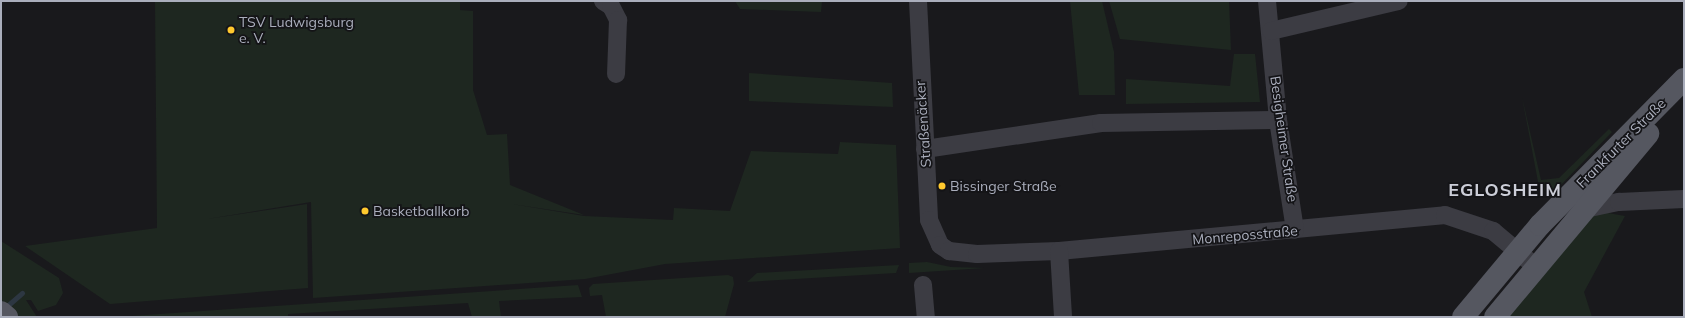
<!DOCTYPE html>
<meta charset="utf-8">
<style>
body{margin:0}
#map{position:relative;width:1685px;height:318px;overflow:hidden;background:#19191c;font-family:Mulish,sans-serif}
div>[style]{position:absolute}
.green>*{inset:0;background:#1e2720}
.stream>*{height:5px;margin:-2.5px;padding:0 2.5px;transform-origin:2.5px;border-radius:2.5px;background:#2d3742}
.minor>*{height:18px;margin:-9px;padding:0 9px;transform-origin:9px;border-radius:9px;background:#3c3c43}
.major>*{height:22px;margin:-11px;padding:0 11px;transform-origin:11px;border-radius:11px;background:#555760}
.dots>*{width:11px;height:11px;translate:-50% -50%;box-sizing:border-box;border:2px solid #141417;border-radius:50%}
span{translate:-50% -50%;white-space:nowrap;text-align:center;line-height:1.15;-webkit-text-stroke:3.5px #141417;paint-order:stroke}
.poi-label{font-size:14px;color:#aaaebc}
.left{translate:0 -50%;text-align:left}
.street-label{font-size:14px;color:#aaaebc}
.district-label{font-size:18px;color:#ccced8;font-weight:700;letter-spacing:1px}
.frame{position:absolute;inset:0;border:2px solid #aaaebc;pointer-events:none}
</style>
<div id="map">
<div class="green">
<div style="clip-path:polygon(155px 1px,460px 1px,460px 10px,473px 11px,473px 90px,487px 135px,507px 134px,510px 185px,584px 215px,512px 204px,584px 216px,673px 220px,674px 208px,730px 211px,751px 151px,838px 154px,840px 142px,896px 145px,900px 248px,665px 264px,585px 279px,313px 298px,311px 202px,207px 219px,307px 204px,308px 288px,110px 304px,25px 246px,157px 228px)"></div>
<div style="clip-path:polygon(735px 1px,822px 1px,821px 12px,740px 9px)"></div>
<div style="clip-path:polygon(1070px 1px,1102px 1px,1114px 52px,1115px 95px,1079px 95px)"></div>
<div style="clip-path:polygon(1109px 1px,1229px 1px,1231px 50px,1120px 39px)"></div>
<div style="clip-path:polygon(1234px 54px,1255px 54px,1260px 102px,1126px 104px,1126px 79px,1230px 86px)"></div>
<div style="clip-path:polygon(749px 73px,892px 83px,893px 107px,749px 101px)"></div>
<div style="clip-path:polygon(1522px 97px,1541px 180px,1559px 178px,1609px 129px,1612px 132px,1559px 187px,1546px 192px,1539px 187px)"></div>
<div style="clip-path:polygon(1585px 209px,1625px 216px,1584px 292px,1592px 317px,1495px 317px)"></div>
<div style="clip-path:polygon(1px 241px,59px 278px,63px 293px,56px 305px,38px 311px,31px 300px,26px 300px,37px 317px,14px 317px,1px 305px)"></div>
<div style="clip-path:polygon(927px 262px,951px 267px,985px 268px,909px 273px,909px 263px)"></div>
<div style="clip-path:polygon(899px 265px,896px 273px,747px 282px,757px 273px)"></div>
<div style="clip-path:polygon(728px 275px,733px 277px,734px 284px,725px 317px,606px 317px,602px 295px,590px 296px,589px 288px,593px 284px)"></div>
<div style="clip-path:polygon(578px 285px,582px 297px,499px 301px,501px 317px,472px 317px,468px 303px,288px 314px,288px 317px,117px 317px)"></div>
</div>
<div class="stream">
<div style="left:7px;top:306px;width:20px;rotate:-41deg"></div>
</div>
<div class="minor">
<div style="left:603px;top:1px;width:9px;rotate:32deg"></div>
<div style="left:611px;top:6px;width:16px;rotate:63deg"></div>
<div style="left:618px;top:20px;width:54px;rotate:92.1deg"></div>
<div style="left:918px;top:1px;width:219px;rotate:87.1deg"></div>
<div style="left:929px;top:220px;width:27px;rotate:66deg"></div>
<div style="left:940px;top:245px;width:11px;rotate:34deg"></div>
<div style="left:949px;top:251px;width:28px;rotate:6deg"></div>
<div style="left:977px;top:254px;width:82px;rotate:-2.1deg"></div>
<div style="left:1059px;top:251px;width:388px;rotate:-5.3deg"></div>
<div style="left:1445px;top:215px;width:51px;rotate:18.4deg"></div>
<div style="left:1493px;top:231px;width:56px;rotate:39.9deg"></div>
<div style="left:1267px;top:1px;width:120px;rotate:84.7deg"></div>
<div style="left:1278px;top:120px;width:111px;rotate:81.2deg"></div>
<div style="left:1271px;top:31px;width:131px;rotate:-13.2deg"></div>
<div style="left:925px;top:149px;width:178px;rotate:-8.4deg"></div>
<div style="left:1101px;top:123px;width:177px;rotate:-1deg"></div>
<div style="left:1585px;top:209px;width:35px;rotate:-12deg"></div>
<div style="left:1619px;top:202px;width:65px;rotate:-2.6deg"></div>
<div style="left:1059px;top:251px;width:66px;rotate:86.5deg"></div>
<div style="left:923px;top:285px;width:32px;rotate:85deg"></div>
</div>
<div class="major">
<div style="left:1px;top:312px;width:8px;rotate:40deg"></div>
<div style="left:1463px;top:317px;width:120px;rotate:-50.1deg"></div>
<div style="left:1540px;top:225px;width:205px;rotate:-45.4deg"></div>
<div style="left:1495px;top:317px;width:239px;rotate:-50.1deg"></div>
</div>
<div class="dots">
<div style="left:231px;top:30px;background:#ffc92e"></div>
<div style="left:942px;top:186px;background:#ffc92e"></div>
<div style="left:365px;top:211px;background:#ffc92e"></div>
</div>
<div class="poi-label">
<span class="left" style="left:239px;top:30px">TSV Ludwigsburg<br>e. V.</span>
<span class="left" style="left:950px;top:186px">Bissinger Straße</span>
<span class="left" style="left:373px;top:211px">Basketballkorb</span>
</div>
<div class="street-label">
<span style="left:923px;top:124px;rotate:-94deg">Straßenäcker</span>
<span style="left:1284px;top:139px;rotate:82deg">Besigheimer Straße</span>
<span style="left:1621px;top:143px;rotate:-45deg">Frankfurter Straße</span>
<span style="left:1245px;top:235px;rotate:-5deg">Monreposstraße</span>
</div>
<div class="district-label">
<span style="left:1505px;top:190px">EGLOSHEIM</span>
</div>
<div class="frame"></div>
</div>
